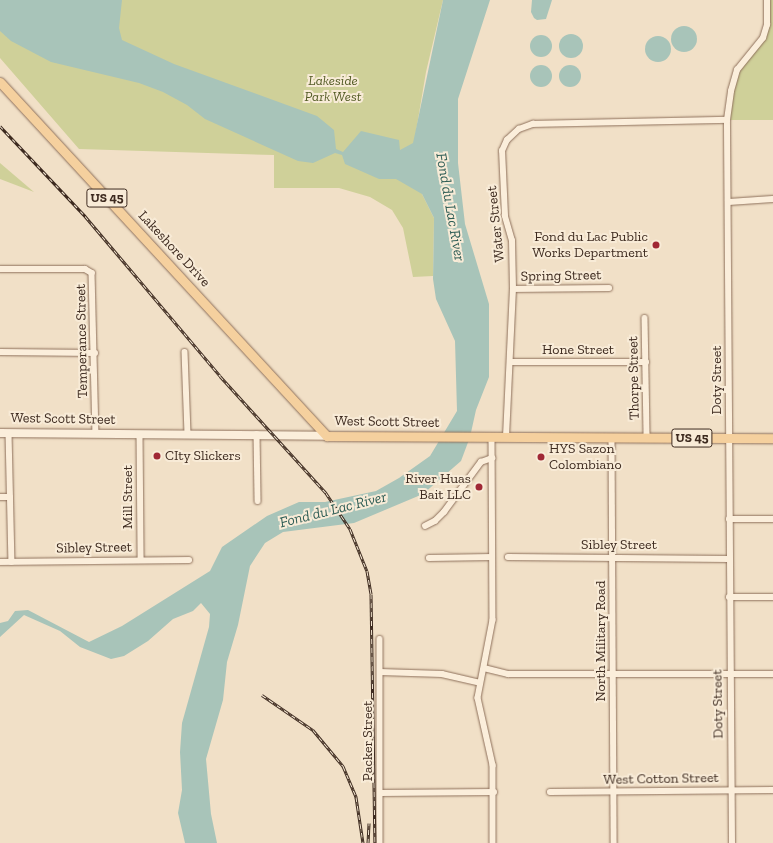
<!DOCTYPE html>
<style>
body{margin:0}
#map{position:relative;width:773px;height:843px;overflow:hidden;background:#f1e0c7;font-family:"Zilla Slab",serif}
div>[style]{position:absolute}
.green>*{inset:0;background:#cfd099}
.water>*{inset:0;background:#a8c4b9}
.round{border-radius:50%}
.roads{filter:drop-shadow(0 0 1px #8e705b) drop-shadow(0 0 1px #8e705b)}
.minor>*{height:5.5px;margin:-2.75px;padding:0 2.75px;transform-origin:2.75px;border-radius:2.75px;background:#fbeedb}
.secondary>*{height:8px;margin:-4px;padding:0 4px;transform-origin:4px;border-radius:4px;background:#fbeedb}
.primary>*{height:9px;margin:-4.5px;padding:0 4.5px;transform-origin:4.5px;border-radius:4.5px;background:#f5d09e}
.rail>*{height:3px;margin-top:-1.5px;transform-origin:0;background:repeating-linear-gradient(90deg,#f8ebd7 0 4.5px,#3d2a1f 0 9px);box-sizing:border-box;border-block:1px solid #3d2a1f}
.dots>*{width:11px;height:11px;translate:-50% -50%;box-sizing:border-box;border:2px solid #f8ebd7;border-radius:50%}
span{translate:-50% -50%;white-space:nowrap;text-align:center;line-height:1.15;-webkit-text-stroke:4px #f8ebd7;paint-order:stroke}
.shield-label span{padding:1px 3px;background:#f8ebd7;border:1px solid;border-radius:3px;-webkit-text-stroke-width:0}
.shield-label{font-size:13px;color:#3d2a1f;font-weight:700}
.park-label{font-size:14px;color:#535b25;font-style:italic}
.street-label{font-size:14px;color:#3d2a1f}
.poi-label{font-size:14px;color:#3d2a1f}
.right{translate:-100% -50%;text-align:right}
.left{translate:0 -50%;text-align:left}
.water-label{font-size:15px;color:#2e5d55;font-style:italic}
</style>
<div id="map">
<div class="green">
<div style="clip-path:polygon(0 0,443px 0,426px 72px,414px 143px,422px 194px,434px 218px,433px 276px,413px 277px,403px 228px,392px 210px,370px 197px,339px 188px,274px 188px,274px 155px,79px 149px,0 58px)"></div>
<div style="clip-path:polygon(767px 0,773px 0,773px 120px,727px 120px,733px 79px,763px 38px)"></div>
<div style="clip-path:polygon(0 163px,34px 192px,0 179px)"></div>
</div>
<div class="water">
<div style="clip-path:polygon(0 0,122px 0,119px 28px,122px 40px,174px 64px,317px 116px,334px 130px,336px 149px,343px 152px,361px 131px,399px 140px,400px 150px,413px 143px,443px 0,490px 0,458px 99px,458px 163px,465px 224px,489px 304px,489px 377px,476px 410px,470px 437px,461px 461px,423px 494px,354px 523px,283px 532px,265px 543px,250px 566px,238px 625px,227px 662px,223px 700px,206px 759px,211px 814px,217px 843px,185px 843px,178px 813px,182px 790px,180px 752px,182px 723px,209px 627px,210px 614px,201px 603px,193px 611px,173px 619px,148px 641px,124px 656px,111px 659px,80px 647px,60px 631px,24px 615px,0 637px,0 623px,8px 621px,15px 611px,28px 610px,89px 642px,122px 626px,210px 571px,222px 547px,267px 516px,299px 502px,325px 502px,376px 491px,399px 478px,430px 456px,457px 411px,455px 341px,436px 299px,433px 279px,434px 218px,422px 194px,396px 179px,379px 179px,345px 164px,342px 155px,335px 153px,313px 163px,298px 161px,205px 119px,187px 105px,163px 92px,139px 83px,51px 62px,11px 41px,0 31px)"></div>
<div style="clip-path:polygon(532px 0,552px 0,546px 19px,537px 20px,534px 18px,531px 12px)"></div>
<div class="round" style="left:671px;top:26px;width:26px;height:26px"></div>
<div class="round" style="left:559px;top:34px;width:24px;height:24px"></div>
<div class="round" style="left:530px;top:35px;width:22px;height:22px"></div>
<div class="round" style="left:645px;top:36px;width:26px;height:26px"></div>
<div class="round" style="left:559px;top:65px;width:22px;height:22px"></div>
<div class="round" style="left:530px;top:65px;width:22px;height:22px"></div>
</div>
<div class="roads">
<div class="minor">
<div style="left:728px;top:202px;width:45px;rotate:-3.8deg"></div>
<div style="left:0;top:269px;width:85px"></div>
<div style="left:85px;top:269px;width:8px;rotate:30deg"></div>
<div style="left:92px;top:273px;width:161px;rotate:88.6deg"></div>
<div style="left:513px;top:289px;width:96px;rotate:-0.6deg"></div>
<div style="left:645px;top:318px;width:120px;rotate:89deg"></div>
<div style="left:0;top:352px;width:95px;rotate:0.6deg"></div>
<div style="left:185px;top:352px;width:82px;rotate:87.9deg"></div>
<div style="left:511px;top:362px;width:135px"></div>
<div style="left:9px;top:433px;width:129px;rotate:88.7deg"></div>
<div style="left:140px;top:434px;width:125px;rotate:89.5deg"></div>
<div style="left:257px;top:434px;width:67px;rotate:89.1deg"></div>
<div style="left:492px;top:437px;width:183px;rotate:89.7deg"></div>
<div style="left:493px;top:620px;width:79px;rotate:100.9deg"></div>
<div style="left:478px;top:698px;width:69px;rotate:77.4deg"></div>
<div style="left:493px;top:765px;width:78px;rotate:90deg"></div>
<div style="left:506px;top:437px;width:148px;rotate:-87.3deg"></div>
<div style="left:513px;top:289px;width:48px;rotate:-91.2deg"></div>
<div style="left:512px;top:241px;width:26px;rotate:-106deg"></div>
<div style="left:505px;top:216px;width:65px;rotate:-92.6deg"></div>
<div style="left:502px;top:151px;width:12px;rotate:-66deg"></div>
<div style="left:507px;top:140px;width:16px;rotate:-43deg"></div>
<div style="left:519px;top:129px;width:15px;rotate:-20deg"></div>
<div style="left:533px;top:124px;width:194px;rotate:-1.2deg"></div>
<div style="left:612px;top:439px;width:404px;rotate:89.7deg"></div>
<div style="left:0;top:497px;width:10px"></div>
<div style="left:729px;top:519px;width:44px"></div>
<div style="left:425px;top:526px;width:11px;rotate:-27deg"></div>
<div style="left:435px;top:521px;width:13px;rotate:-45deg"></div>
<div style="left:444px;top:512px;width:62px;rotate:-53.5deg"></div>
<div style="left:481px;top:462px;width:12px;rotate:-20deg"></div>
<div style="left:508px;top:557px;width:221px;rotate:0.5deg"></div>
<div style="left:429px;top:558px;width:63px;rotate:-0.9deg"></div>
<div style="left:0;top:562px;width:189px;rotate:-0.6deg"></div>
<div style="left:729px;top:597px;width:44px"></div>
<div style="left:380px;top:639px;width:204px;rotate:90deg"></div>
<div style="left:484px;top:668px;width:25px;rotate:14deg"></div>
<div style="left:508px;top:674px;width:265px"></div>
<div style="left:380px;top:672px;width:62px;rotate:1.8deg"></div>
<div style="left:442px;top:674px;width:39px;rotate:13deg"></div>
<div style="left:550px;top:792px;width:223px;rotate:-0.5deg"></div>
<div style="left:380px;top:793px;width:114px;rotate:-0.5deg"></div>
<div style="left:732px;top:843px;width:723px;rotate:-90.4deg"></div>
<div style="left:727px;top:120px;width:29px;rotate:-82deg"></div>
<div style="left:731px;top:91px;width:22px;rotate:-74deg"></div>
<div style="left:737px;top:70px;width:41px;rotate:-50.9deg"></div>
<div style="left:763px;top:38px;width:14px;rotate:-73deg"></div>
<div style="left:767px;top:25px;width:25px;rotate:-90deg"></div>
</div>
<div class="secondary">
<div style="left:0;top:433px;width:327px;rotate:0.5deg"></div>
</div>
<div class="primary">
<div style="left:0;top:82px;width:482px;rotate:47.3deg"></div>
<div style="left:327px;top:436px;width:446px;rotate:0.3deg"></div>
</div>
</div>
<div class="rail">
<div style="left:0;top:126px;width:124px;rotate:46.6deg"></div>
<div style="left:85px;top:216px;width:209px;rotate:49.8deg"></div>
<div style="left:220px;top:376px;width:158px;rotate:47.8deg"></div>
<div style="left:326px;top:493px;width:43px;rotate:56.3deg"></div>
<div style="left:350px;top:529px;width:45px;rotate:68deg"></div>
<div style="left:367px;top:571px;width:23px;rotate:80deg"></div>
<div style="left:371px;top:594px;width:249px;rotate:89.1deg"></div>
<div style="left:262px;top:695px;width:62px;rotate:34.5deg"></div>
<div style="left:313px;top:730px;width:47px;rotate:50.2deg"></div>
<div style="left:343px;top:766px;width:34px;rotate:67deg"></div>
<div style="left:356px;top:797px;width:47px;rotate:81.3deg"></div>
<div style="left:368px;top:843px;width:20px;rotate:-87deg"></div>
</div>
<div class="dots">
<div style="left:656px;top:245px;background:#a02835"></div>
<div style="left:157px;top:456px;background:#a02835"></div>
<div style="left:541px;top:457px;background:#a02835"></div>
<div style="left:479px;top:487px;background:#a02835"></div>
</div>
<div class="shield-label">
<span style="left:107px;top:198px">US 45</span>
<span style="left:692px;top:438px">US 45</span>
</div>
<div class="park-label">
<span style="left:333px;top:89px">Lakeside<br>Park West</span>
</div>
<div class="street-label">
<span style="left:496px;top:224px;rotate:-96deg">Water Street</span>
<span style="left:174px;top:249px;rotate:47deg">Lakeshore Drive</span>
<span style="left:561px;top:276px;rotate:-1deg">Spring Street</span>
<span style="left:82px;top:341px;rotate:-91deg">Temperance Street</span>
<span style="left:578px;top:350px">Hone Street</span>
<span style="left:634px;top:378px;rotate:-91deg">Thorpe Street</span>
<span style="left:717px;top:380px;rotate:-90deg">Doty Street</span>
<span style="left:63px;top:419px;rotate:1deg">West Scott Street</span>
<span style="left:387px;top:422px;rotate:1deg">West Scott Street</span>
<span style="left:128px;top:497px;rotate:-90deg">Mill Street</span>
<span style="left:619px;top:545px">Sibley Street</span>
<span style="left:94px;top:548px;rotate:-1deg">Sibley Street</span>
<span style="left:601px;top:641px;rotate:-90deg">North Military Road</span>
<span style="left:718px;top:704px;rotate:-91deg">Doty Street</span>
<span style="left:368px;top:741px;rotate:-90deg">Packer Street</span>
<span style="left:661px;top:779px;rotate:-1deg">West Cotton Street</span>
</div>
<div class="poi-label">
<span class="right" style="left:648px;top:245px">Fond du Lac Public<br>Works Department</span>
<span class="left" style="left:549px;top:457px">HYS Sazon<br>Colombiano</span>
<span class="left" style="left:165px;top:456px">CIty Slickers</span>
<span class="right" style="left:471px;top:487px">River Huas<br>Bait LLC</span>
</div>
<div class="water-label">
<span style="left:450px;top:207px;rotate:80deg">Fond du Lac River</span>
<span style="left:333px;top:510px;rotate:-14deg">Fond du Lac River</span>
</div>
</div>
